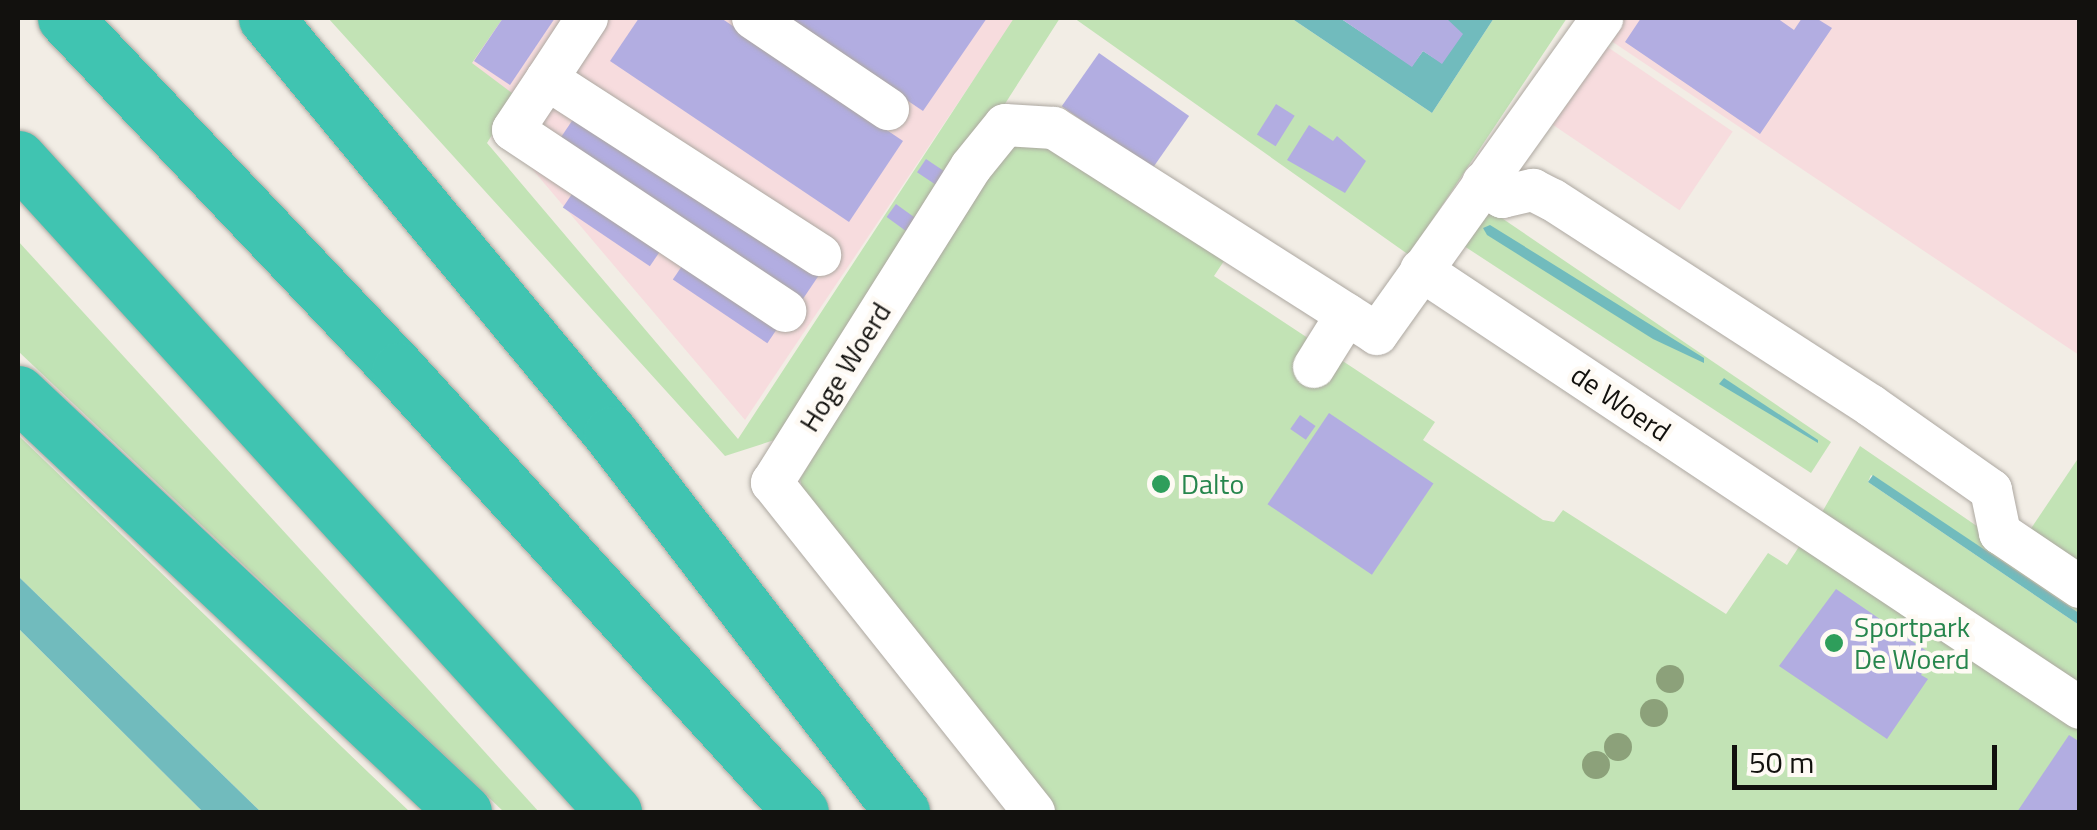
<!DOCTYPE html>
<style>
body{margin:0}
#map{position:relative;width:2097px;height:830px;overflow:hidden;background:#f2ede5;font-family:"Titillium Web",sans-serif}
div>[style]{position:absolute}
.industrial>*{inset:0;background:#f7dcde;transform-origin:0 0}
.green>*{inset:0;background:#c2e3b5}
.water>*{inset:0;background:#71bbbd}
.building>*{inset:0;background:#b2ade1;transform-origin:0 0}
.roads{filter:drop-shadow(0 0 2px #ada8a1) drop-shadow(0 0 2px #ada8a1)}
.minor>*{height:42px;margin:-21px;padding:0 21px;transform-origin:21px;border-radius:21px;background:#fff}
.highway>*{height:55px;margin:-27.5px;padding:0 27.5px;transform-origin:27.5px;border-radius:27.5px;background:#40c4b1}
.trees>*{width:28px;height:28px;margin:-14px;border-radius:50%;background:#8ca17a}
.dots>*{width:28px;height:28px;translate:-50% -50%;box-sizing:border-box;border:5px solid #fefaf4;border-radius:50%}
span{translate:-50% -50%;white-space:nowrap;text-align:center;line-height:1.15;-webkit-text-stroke:9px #fefaf4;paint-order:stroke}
.street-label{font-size:28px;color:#12110e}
.leisure-label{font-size:28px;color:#27864d}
.left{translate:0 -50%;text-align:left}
.frame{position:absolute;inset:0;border:20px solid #12110e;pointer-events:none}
.scale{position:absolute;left:1732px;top:745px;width:265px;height:45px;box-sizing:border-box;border:5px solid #12110e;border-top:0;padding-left:12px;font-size:30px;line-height:35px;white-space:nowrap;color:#12110e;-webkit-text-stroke:8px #fefaf4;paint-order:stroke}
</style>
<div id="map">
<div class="industrial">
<div style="clip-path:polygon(404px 18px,1015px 18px,745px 420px)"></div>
<div style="clip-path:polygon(1577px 18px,2079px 18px,2079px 355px)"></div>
<div style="left:1600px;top:42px;width:160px;height:95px;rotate:34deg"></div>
</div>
<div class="green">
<div style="clip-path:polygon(328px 18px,503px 18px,472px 63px,516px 96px,487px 143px,738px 439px,1014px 18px,1060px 18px,793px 434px,725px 456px)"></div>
<div style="clip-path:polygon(1074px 18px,1291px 18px,1432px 113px,1494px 18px,1567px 18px,1409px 255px)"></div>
<div style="clip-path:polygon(1033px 138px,1230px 252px,1214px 276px,1435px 422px,1423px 440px,1543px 520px,1554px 522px,1563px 510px,1726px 614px,1768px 553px,1787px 565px,1804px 539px,2079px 721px,2079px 812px,1044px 812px,804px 498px,800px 479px,1003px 148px)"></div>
<div style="clip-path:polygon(1484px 206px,1831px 442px,1811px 473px,1464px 246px)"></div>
<div style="clip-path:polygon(18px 241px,418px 678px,539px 812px,504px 812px,18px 351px)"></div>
<div style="clip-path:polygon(18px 435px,369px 773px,410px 812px,261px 812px,18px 576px)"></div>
<div style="clip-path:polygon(1860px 446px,2079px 596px,2079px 613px,1871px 475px,1868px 482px,2079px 625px,2079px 695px,1817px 521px)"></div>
<div style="clip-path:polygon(2079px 457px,2079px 572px,2026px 536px)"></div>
<div style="clip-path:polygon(18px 628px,203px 812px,18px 812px)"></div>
</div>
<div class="water">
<div style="clip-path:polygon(1291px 18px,1340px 18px,1412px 66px,1423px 51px,1442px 63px,1446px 18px,1494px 18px,1432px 113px)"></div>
<div style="clip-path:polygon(1490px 225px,1704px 358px,1704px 363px,1653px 339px,1487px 235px,1483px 228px)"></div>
<div style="clip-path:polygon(1724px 378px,1818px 440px,1818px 443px,1719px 384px)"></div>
<div style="clip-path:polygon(1873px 475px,2079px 613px,2079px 625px,1868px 482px)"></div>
<div style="clip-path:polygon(18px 576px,261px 812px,203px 812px,18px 628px)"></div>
</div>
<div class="building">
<div style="clip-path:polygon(503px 18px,555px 18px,510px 85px,474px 61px)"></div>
<div style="clip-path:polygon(639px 18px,721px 18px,903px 141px,849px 222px,610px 61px)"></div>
<div style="clip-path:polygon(784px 18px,987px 18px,923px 111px)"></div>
<div style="clip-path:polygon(1340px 18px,1446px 18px,1463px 34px,1442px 64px,1423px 51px,1412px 67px)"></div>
<div style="clip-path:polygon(1641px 18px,1777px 18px,1794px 30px,1802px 18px,1816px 18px,1832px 28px,1760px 134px,1625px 42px)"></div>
<div style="left:1099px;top:53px;width:110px;height:65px;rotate:35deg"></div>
<div style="left:1276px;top:104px;width:22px;height:36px;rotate:32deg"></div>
<div style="left:578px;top:112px;width:291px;height:32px;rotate:34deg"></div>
<div style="clip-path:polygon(1309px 125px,1333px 141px,1337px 136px,1366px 161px,1345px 193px,1287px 160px)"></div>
<div style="left:926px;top:159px;width:27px;height:16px;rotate:34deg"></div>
<div style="left:574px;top:191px;width:105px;height:20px;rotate:34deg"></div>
<div style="left:896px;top:204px;width:26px;height:16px;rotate:36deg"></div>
<div style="left:684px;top:263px;width:114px;height:20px;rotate:34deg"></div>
<div style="left:1329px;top:413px;width:126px;height:110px;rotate:34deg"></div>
<div style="left:1300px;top:415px;width:19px;height:17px;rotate:35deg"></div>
<div style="clip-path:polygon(1836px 589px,1934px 656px,1921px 675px,1928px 679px,1887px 739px,1779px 666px)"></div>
<div style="clip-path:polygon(2069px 735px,2080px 742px,2080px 812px,2017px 812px)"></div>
</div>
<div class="roads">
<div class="minor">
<div style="left:587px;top:18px;width:73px;rotate:123.3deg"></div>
<div style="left:547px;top:79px;width:325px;rotate:32.8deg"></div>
<div style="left:753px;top:18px;width:163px;rotate:34deg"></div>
<div style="left:547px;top:79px;width:61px;rotate:123.7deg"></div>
<div style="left:513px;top:130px;width:327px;rotate:33.6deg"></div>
<div style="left:1483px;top:183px;width:24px;rotate:36deg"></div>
<div style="left:1502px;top:197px;width:32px;rotate:-13deg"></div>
<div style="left:1533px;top:190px;width:22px;rotate:27deg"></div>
<div style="left:1553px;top:200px;width:378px;rotate:32.9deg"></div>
<div style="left:1870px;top:405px;width:148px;rotate:35.1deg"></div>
<div style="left:1991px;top:490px;width:44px;rotate:78.2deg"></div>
<div style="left:2000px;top:533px;width:97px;rotate:34deg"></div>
<div style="left:1421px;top:270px;width:791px;rotate:33.61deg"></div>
<div style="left:1314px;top:367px;width:62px;rotate:-58.1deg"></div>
<div style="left:1034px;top:812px;width:421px;rotate:-128.5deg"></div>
<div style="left:772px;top:483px;width:373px;rotate:-57.8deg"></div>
<div style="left:971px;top:167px;width:54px;rotate:-51deg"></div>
<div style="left:1005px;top:125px;width:49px;rotate:3.5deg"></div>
<div style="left:1054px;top:128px;width:383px;rotate:32.5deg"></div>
<div style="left:1377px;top:334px;width:388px;rotate:-54.5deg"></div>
</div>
<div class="highway">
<div style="left:65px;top:18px;width:485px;rotate:46.5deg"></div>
<div style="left:399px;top:370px;width:597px;rotate:47.71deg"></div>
<div style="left:266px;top:18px;width:540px;rotate:50.33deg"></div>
<div style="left:611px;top:434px;width:477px;rotate:52.4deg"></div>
<div style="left:18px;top:158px;width:885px;rotate:47.66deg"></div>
<div style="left:18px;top:393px;width:612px;rotate:43.21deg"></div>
</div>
</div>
<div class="trees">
<div style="left:1670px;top:679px"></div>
<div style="left:1654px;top:713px"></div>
<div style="left:1618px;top:747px"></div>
<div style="left:1596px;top:765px"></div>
</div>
<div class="dots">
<div style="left:1161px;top:484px;background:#2e9e5b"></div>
<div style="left:1834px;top:643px;background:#2e9e5b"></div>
</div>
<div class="street-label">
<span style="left:845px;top:367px;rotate:-58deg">Hoge Woerd</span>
<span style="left:1621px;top:403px;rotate:34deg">de Woerd</span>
</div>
<div class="leisure-label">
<span class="left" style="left:1181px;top:484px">Dalto</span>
<span class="left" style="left:1854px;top:643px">Sportpark<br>De Woerd</span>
</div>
<div class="frame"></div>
<div class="scale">50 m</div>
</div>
